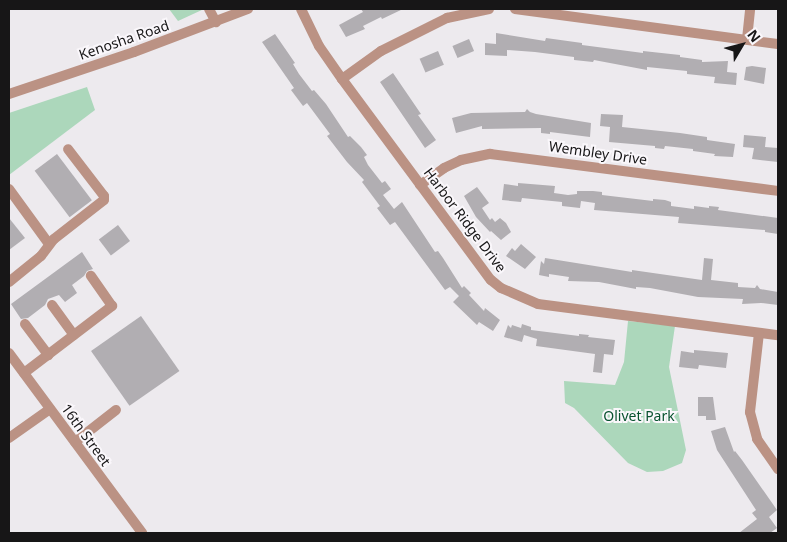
<!DOCTYPE html>
<style>
body{margin:0}
#map{position:relative;width:787px;height:542px;overflow:hidden;background:#edeaee;font-family:"Noto Sans",sans-serif}
div>[style]{position:absolute}
.green>*{inset:0;background:#acd7bb}
.building>*{inset:0;background:#b1aeb2;transform-origin:0 0}
.minor>*{height:10px;margin:-5px;padding:0 5px;transform-origin:5px;border-radius:5px;background:#bb9284}
span{translate:-50% -50%;white-space:nowrap;text-align:center;line-height:1.15;-webkit-text-stroke:4px #faf7fb;paint-order:stroke}
.street-label{font-size:14px;color:#171617}
.park-label{font-size:14px;color:#08522f}
.frame{position:absolute;inset:0;border:10px solid #171617;pointer-events:none}
.north{position:absolute;left:717px;top:20px;width:50px;height:50px;-webkit-text-stroke:4px #faf7fb;paint-order:stroke;rotate:53deg;font-size:14px;font-weight:700;line-height:20px;text-align:center;color:#171617}
.north::after{content:'';display:block;margin:auto;width:18px;height:22px;background:#171617;clip-path:polygon(50% 0,100% 100%,50% 72%,0 100%)}
</style>
<div id="map">
<div class="green">
<div style="clip-path:polygon(169px 9px,204px 9px,178px 21px)"></div>
<div style="clip-path:polygon(87px 87px,95px 110px,9px 175px,9px 113px)"></div>
<div style="clip-path:polygon(628px 321px,675px 326px,669px 367px,686px 450px,682px 463px,663px 471px,647px 472px,628px 463px,574px 408px,565px 403px,564px 381px,615px 385px,624px 362px)"></div>
</div>
<div class="building">
<div style="clip-path:polygon(361px 9px,403px 9px,382px 19px,381px 17px,363px 26px,365px 29px,346px 37px,339px 25px,363px 12px)"></div>
<div style="clip-path:polygon(496px 33px,545px 41px,546px 38px,582px 43px,582px 45px,643px 53px,643px 51px,680px 55px,680px 57px,702px 60px,702px 62px,728px 61px,727px 72px,737px 73px,736px 85px,714px 83px,715px 77px,687px 74px,687px 71px,647px 67px,647px 70px,594px 60px,593px 62px,574px 60px,574px 57px,535px 52px,507px 50px,507px 56px,485px 55px,485px 43px,496px 44px)"></div>
<div style="clip-path:polygon(275px 34px,295px 63px,293px 64px,299px 74px,312px 91px,314px 90px,326px 104px,348px 137px,350px 136px,361px 147px,367px 155px,364px 157px,368px 165px,382px 183px,385px 181px,391px 189px,383px 195px,394px 209px,402px 202px,435px 252px,438px 251px,443px 258px,462px 288px,464px 286px,471px 293px,469px 295px,484px 311px,485px 308px,500px 320px,493px 331px,479px 322px,477px 325px,453px 302px,459px 296px,450px 287px,445px 290px,395px 222px,390px 225px,377px 208px,380px 206px,362px 182px,364px 180px,347px 162px,327px 136px,330px 134px,307px 103px,303px 106px,291px 90px,294px 88px,262px 42px)"></div>
<div style="left:469px;top:39px;width:13px;height:18px;rotate:67deg"></div>
<div style="left:438px;top:51px;width:15px;height:20px;rotate:67deg"></div>
<div style="clip-path:polygon(752px 66px,766px 68px,764px 84px,744px 80px,746px 67px)"></div>
<div style="clip-path:polygon(393px 73px,421px 114px,418px 115px,436px 140px,425px 148px,380px 82px)"></div>
<div style="clip-path:polygon(527px 109px,530px 112px,536px 114px,591px 123px,590px 137px,550px 132px,550px 134px,541px 133px,541px 128px,482px 129px,482px 126px,456px 133px,452px 118px,471px 113px,525px 112px)"></div>
<div style="clip-path:polygon(601px 114px,623px 115px,622px 127px,680px 133px,707px 137px,707px 140px,735px 144px,733px 157px,714px 156px,715px 154px,693px 151px,693px 149px,665px 146px,664px 149px,655px 148px,655px 146px,609px 142px,610px 127px,600px 126px)"></div>
<div style="clip-path:polygon(744px 135px,766px 137px,765px 147px,778px 148px,778px 162px,752px 159px,754px 148px,743px 147px)"></div>
<div style="left:57px;top:154px;width:58px;height:28px;rotate:53deg"></div>
<div style="clip-path:polygon(518px 183px,555px 186px,554px 193px,568px 195px,577px 194px,577px 191px,593px 191px,602px 192px,602px 195px,653px 201px,653px 199px,665px 200px,671px 202px,671px 206px,694px 209px,694px 206px,709px 208px,709px 206px,719px 207px,718px 210px,778px 218px,778px 234px,765px 232px,765px 230px,678px 223px,679px 217px,594px 210px,595px 203px,581px 201px,580px 208px,562px 206px,562px 202px,522px 198px,521px 202px,502px 200px,504px 184px,518px 186px)"></div>
<div style="clip-path:polygon(477px 187px,489px 203px,482px 208px,490px 220px,492px 218px,495px 222px,500px 218px,506px 223px,511px 232px,501px 240px,491px 231px,490px 232px,476px 217px,464px 196px)"></div>
<div style="clip-path:polygon(9px 218px,25px 238px,9px 250px)"></div>
<div style="left:118px;top:225px;width:20px;height:24px;rotate:53deg"></div>
<div style="clip-path:polygon(521px 244px,536px 257px,525px 269px,506px 256px,512px 248px,515px 251px)"></div>
<div style="clip-path:polygon(82px 252px,93px 269px,87px 271px,84px 276px,72px 285px,77px 293px,65px 302px,59px 295px,48px 299px,45px 305px,28px 318px,21px 319px,11px 304px)"></div>
<div style="clip-path:polygon(545px 258px,632px 272px,632px 270px,702px 280px,704px 258px,713px 259px,711px 280px,738px 283px,738px 287px,755px 288px,757px 285px,760px 289px,778px 292px,778px 305px,761px 303px,742px 304px,743px 299px,698px 297px,650px 288px,636px 287px,636px 289px,599px 282px,568px 281px,569px 277px,549px 274px,549px 277px,539px 275px,541px 261px,544px 264px)"></div>
<div style="left:141px;top:316px;width:67px;height:61px;rotate:55deg"></div>
<div style="clip-path:polygon(522px 324px,531px 327px,531px 330px,579px 336px,579px 334px,589px 335px,588px 337px,615px 340px,613px 355px,604px 354px,602px 373px,593px 372px,595px 354px,536px 346px,537px 339px,524px 335px,522px 342px,504px 337px,508px 325px,511px 328px,512px 325px,521px 328px)"></div>
<div style="clip-path:polygon(694px 350px,728px 353px,726px 368px,699px 365px,698px 369px,679px 367px,681px 351px,694px 353px)"></div>
<div style="clip-path:polygon(698px 397px,713px 397px,716px 420px,706px 420px,706px 416px,698px 416px)"></div>
<div style="clip-path:polygon(725px 427px,734px 452px,735px 451px,742px 460px,777px 510px,769px 517px,777px 528px,770px 533px,739px 533px,757px 519px,752px 513px,756px 510px,717px 450px,711px 431px)"></div>
</div>
<div class="minor">
<div style="left:209px;top:9px;width:15px;rotate:62deg"></div>
<div style="left:301px;top:9px;width:41px;rotate:64.1deg"></div>
<div style="left:319px;top:46px;width:40px;rotate:55.1deg"></div>
<div style="left:342px;top:79px;width:250px;rotate:53.5deg"></div>
<div style="left:491px;top:280px;width:13px;rotate:39deg"></div>
<div style="left:501px;top:288px;width:40px;rotate:23.4deg"></div>
<div style="left:538px;top:304px;width:242px;rotate:7.4deg"></div>
<div style="left:515px;top:9px;width:265px;rotate:7.6deg"></div>
<div style="left:747px;top:39px;width:30px;rotate:-84deg"></div>
<div style="left:342px;top:79px;width:48px;rotate:-35.7deg"></div>
<div style="left:381px;top:51px;width:74px;rotate:-26.6deg"></div>
<div style="left:447px;top:18px;width:43px;rotate:-12.1deg"></div>
<div style="left:9px;top:94px;width:132px;rotate:-18.6deg"></div>
<div style="left:134px;top:52px;width:122px;rotate:-20.7deg"></div>
<div style="left:420px;top:185px;width:29px;rotate:-35deg"></div>
<div style="left:444px;top:168px;width:19px;rotate:-25deg"></div>
<div style="left:461px;top:160px;width:30px;rotate:-12deg"></div>
<div style="left:490px;top:154px;width:290px;rotate:7.3deg"></div>
<div style="left:9px;top:189px;width:68px;rotate:54deg"></div>
<div style="left:9px;top:282px;width:41px;rotate:-39.1deg"></div>
<div style="left:41px;top:256px;width:21px;rotate:-53deg"></div>
<div style="left:54px;top:239px;width:63px;rotate:-38deg"></div>
<div style="left:104px;top:200px;width:4px;rotate:-90deg"></div>
<div style="left:104px;top:196px;width:59px;rotate:-127.5deg"></div>
<div style="left:52px;top:305px;width:37px;rotate:54deg"></div>
<div style="left:25px;top:324px;width:39px;rotate:53deg"></div>
<div style="left:759px;top:333px;width:80px;rotate:96.5deg"></div>
<div style="left:750px;top:412px;width:28px;rotate:75deg"></div>
<div style="left:757px;top:439px;width:37px;rotate:55deg"></div>
<div style="left:9px;top:353px;width:224px;rotate:53.5deg"></div>
<div style="left:24px;top:373px;width:111px;rotate:-37.3deg"></div>
<div style="left:112px;top:306px;width:37px;rotate:-125deg"></div>
<div style="left:9px;top:438px;width:50px;rotate:-35.3deg"></div>
<div style="left:75px;top:442px;width:52px;rotate:-38deg"></div>
</div>
<div class="street-label">
<span style="left:124px;top:40px;rotate:-19deg">Kenosha Road</span>
<span style="left:598px;top:153px;rotate:8deg">Wembley Drive</span>
<span style="left:465px;top:220px;rotate:53deg">Harbor Ridge Drive</span>
<span style="left:86px;top:435px;rotate:54deg">16th Street</span>
</div>
<div class="park-label">
<span style="left:639px;top:416px">Olivet Park</span>
</div>
<div class="frame"></div>
<div class="north">N</div>
</div>
